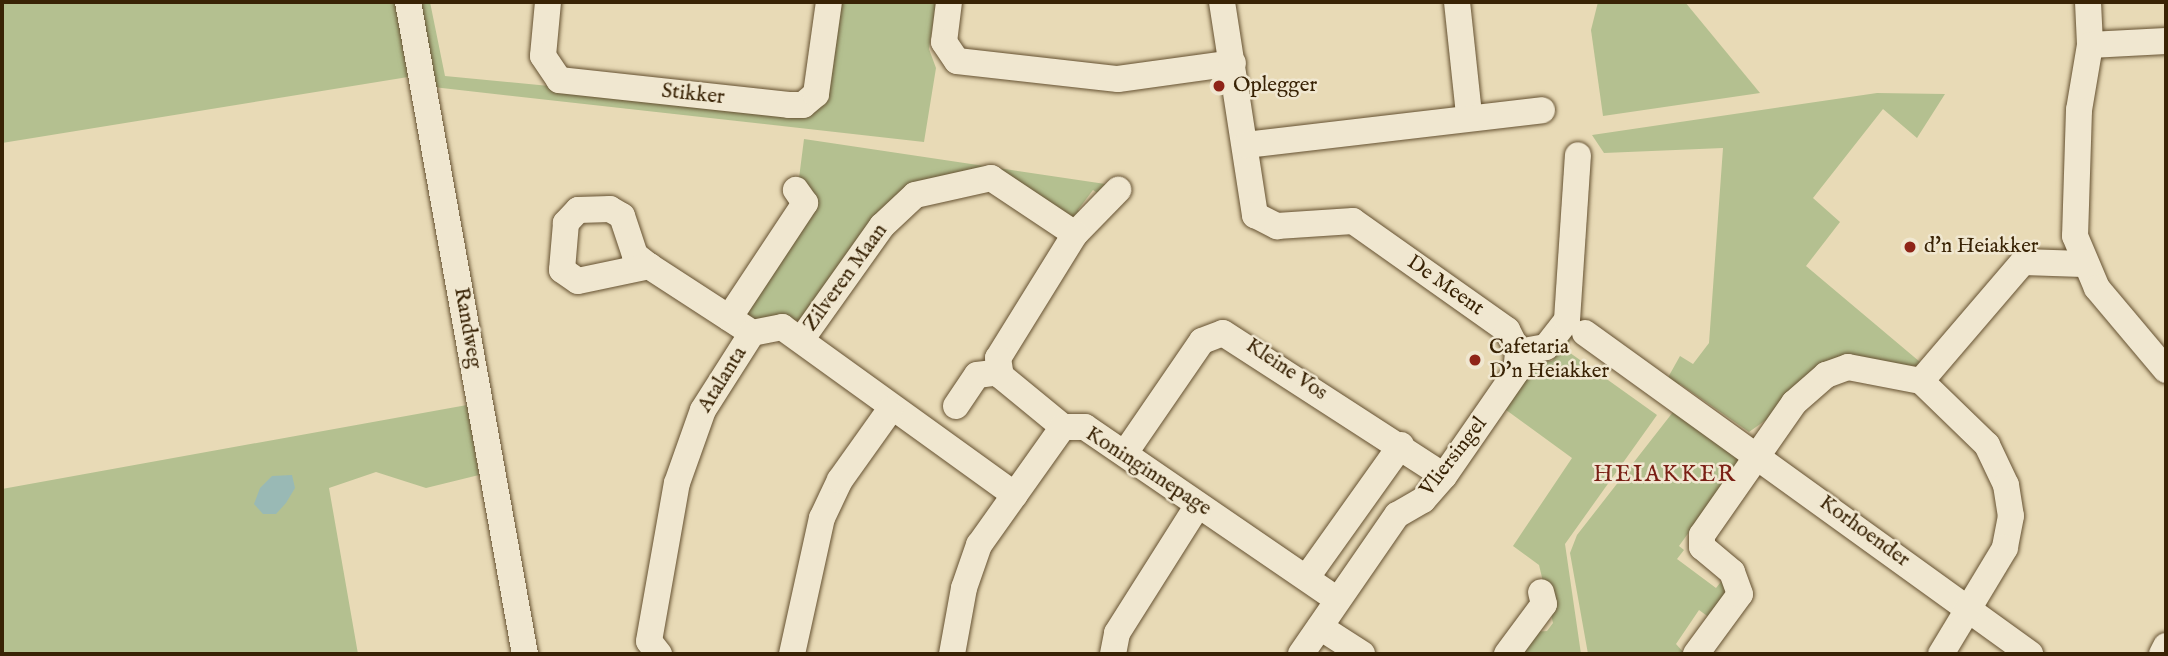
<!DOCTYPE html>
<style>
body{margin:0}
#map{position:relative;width:2168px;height:656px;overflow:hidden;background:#e8dab6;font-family:"IM FELL English",serif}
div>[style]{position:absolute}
.green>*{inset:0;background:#b4c090}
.water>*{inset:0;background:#99b9b5}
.roads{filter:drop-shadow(0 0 2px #655131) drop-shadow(0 0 2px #655131)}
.minor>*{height:26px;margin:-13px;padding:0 13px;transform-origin:13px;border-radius:13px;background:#f0e7d0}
.dots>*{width:19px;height:19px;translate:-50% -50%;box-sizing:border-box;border:4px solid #f0e7d0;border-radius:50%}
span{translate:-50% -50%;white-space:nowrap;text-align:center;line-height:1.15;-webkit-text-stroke:5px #f0e7d0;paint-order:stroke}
.poi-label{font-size:21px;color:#392305}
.left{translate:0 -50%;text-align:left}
.street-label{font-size:21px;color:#392305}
.neighbourhood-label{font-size:23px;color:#7a1f14;letter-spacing:2px}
.frame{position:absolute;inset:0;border:4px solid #392305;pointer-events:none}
</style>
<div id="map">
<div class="green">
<div style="clip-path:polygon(2px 2px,395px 2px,408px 77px,2px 143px)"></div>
<div style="clip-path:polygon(419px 2px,430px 2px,445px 76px,798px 110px,835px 2px,936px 2px,929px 49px,936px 68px,924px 142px,433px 87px)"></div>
<div style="clip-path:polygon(1598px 2px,1685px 2px,1760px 93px,1603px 116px,1591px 30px)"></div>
<div style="clip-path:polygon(1877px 93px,1945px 94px,1917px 138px,1883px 109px,1813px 198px,1840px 222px,1806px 266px,1926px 367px,1851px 360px,1749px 432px,1680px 384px,1675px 388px,1666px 381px,1680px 356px,1693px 364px,1709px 343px,1723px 148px,1604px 153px,1592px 135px)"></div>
<div style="clip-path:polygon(804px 139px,1112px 185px,1103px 197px,1093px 190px,1078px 210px,1087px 218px,1074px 222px,989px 172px,915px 184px,810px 318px,754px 328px,734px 316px,798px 186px)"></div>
<div style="clip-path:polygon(1572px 335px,1566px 350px,1657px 415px,1565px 544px,1581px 654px,1518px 654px,1533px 632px,1547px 631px,1553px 623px,1539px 565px,1513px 546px,1572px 458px,1502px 407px,1522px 362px,1552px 361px)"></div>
<div style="clip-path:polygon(467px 405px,479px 475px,426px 488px,376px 472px,329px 488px,358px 654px,2px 654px,2px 489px)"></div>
<div style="clip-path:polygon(1673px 412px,1737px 451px,1738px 464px,1679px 546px,1684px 550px,1677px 559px,1716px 588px,1724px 578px,1729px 591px,1710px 618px,1699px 610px,1676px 644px,1685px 654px,1588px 654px,1570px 553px,1577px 535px)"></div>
</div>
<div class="water">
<div style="clip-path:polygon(292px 475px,295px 488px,286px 503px,276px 514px,263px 514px,254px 504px,260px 488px,272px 476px)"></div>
</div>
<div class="roads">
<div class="minor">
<div style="left:408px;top:2px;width:662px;rotate:79.83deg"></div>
<div style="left:548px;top:2px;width:54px;rotate:95.3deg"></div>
<div style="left:543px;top:56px;width:29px;rotate:56deg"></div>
<div style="left:559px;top:80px;width:231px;rotate:6.2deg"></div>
<div style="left:789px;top:105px;width:14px"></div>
<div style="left:803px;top:105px;width:17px;rotate:-40deg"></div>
<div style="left:816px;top:94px;width:93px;rotate:-82deg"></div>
<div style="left:949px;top:2px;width:40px;rotate:97.1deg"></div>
<div style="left:944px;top:42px;width:23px;rotate:56deg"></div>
<div style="left:957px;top:61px;width:162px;rotate:6.4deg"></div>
<div style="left:1118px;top:79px;width:116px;rotate:-7.9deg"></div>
<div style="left:1222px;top:2px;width:216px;rotate:81.2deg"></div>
<div style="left:1255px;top:215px;width:25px;rotate:27deg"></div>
<div style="left:1277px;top:226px;width:76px;rotate:-3.8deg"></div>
<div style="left:1353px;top:221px;width:189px;rotate:35.3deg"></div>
<div style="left:1507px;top:330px;width:25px;rotate:63deg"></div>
<div style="left:1518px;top:352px;width:28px;rotate:-10deg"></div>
<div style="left:1546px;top:347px;width:34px;rotate:-52deg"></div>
<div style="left:1567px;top:320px;width:165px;rotate:-86.2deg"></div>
<div style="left:1457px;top:2px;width:114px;rotate:83.9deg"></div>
<div style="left:2088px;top:2px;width:43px;rotate:87.3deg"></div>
<div style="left:2090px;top:45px;width:76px;rotate:-3deg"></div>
<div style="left:2090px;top:45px;width:66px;rotate:99.6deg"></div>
<div style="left:2079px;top:110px;width:126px;rotate:91.8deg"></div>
<div style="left:2075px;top:236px;width:56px;rotate:67.1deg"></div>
<div style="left:2097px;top:288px;width:107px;rotate:49.9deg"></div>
<div style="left:1246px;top:145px;width:298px;rotate:-6.7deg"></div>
<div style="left:1075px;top:234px;width:62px;rotate:-45.7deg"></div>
<div style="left:649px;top:266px;width:18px;rotate:-142deg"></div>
<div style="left:635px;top:255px;width:41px;rotate:-108.4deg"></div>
<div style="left:622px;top:216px;width:14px;rotate:-150deg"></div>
<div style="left:610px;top:209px;width:32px;rotate:178deg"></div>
<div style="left:578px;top:210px;width:18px;rotate:133deg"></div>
<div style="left:566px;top:223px;width:47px;rotate:94.9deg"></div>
<div style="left:562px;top:270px;width:19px;rotate:35deg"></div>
<div style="left:578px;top:281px;width:73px;rotate:-11.9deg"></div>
<div style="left:649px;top:266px;width:123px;rotate:33deg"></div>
<div style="left:729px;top:318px;width:138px;rotate:-56.5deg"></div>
<div style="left:805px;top:203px;width:16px;rotate:-125deg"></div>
<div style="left:1585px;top:333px;width:549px;rotate:35.8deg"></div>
<div style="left:801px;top:340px;width:140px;rotate:-54.6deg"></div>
<div style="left:882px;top:226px;width:45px;rotate:-43.2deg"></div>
<div style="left:915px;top:195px;width:78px;rotate:-12.6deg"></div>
<div style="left:991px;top:178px;width:101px;rotate:33.7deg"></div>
<div style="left:1075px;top:234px;width:146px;rotate:121.8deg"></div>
<div style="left:998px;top:358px;width:18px;rotate:81deg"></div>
<div style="left:1001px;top:376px;width:80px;rotate:39.4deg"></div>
<div style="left:1921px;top:381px;width:157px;rotate:-49.4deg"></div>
<div style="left:2023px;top:262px;width:60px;rotate:1.9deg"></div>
<div style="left:956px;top:406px;width:37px;rotate:-56deg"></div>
<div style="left:977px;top:375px;width:23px;rotate:-7deg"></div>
<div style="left:1125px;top:453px;width:136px;rotate:-55.5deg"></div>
<div style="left:1202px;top:341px;width:22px;rotate:-21deg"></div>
<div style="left:1223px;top:333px;width:263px;rotate:32.9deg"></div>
<div style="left:1307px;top:577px;width:162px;rotate:-54.5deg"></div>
<div style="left:1320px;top:627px;width:50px;rotate:32.7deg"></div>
<div style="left:659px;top:654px;width:16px;rotate:-128deg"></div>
<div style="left:649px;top:641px;width:160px;rotate:-80deg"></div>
<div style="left:677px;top:483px;width:77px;rotate:-70.4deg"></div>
<div style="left:703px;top:410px;width:91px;rotate:-57.5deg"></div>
<div style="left:752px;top:333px;width:31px;rotate:-11deg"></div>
<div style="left:782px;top:327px;width:287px;rotate:35.8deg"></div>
<div style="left:792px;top:654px;width:139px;rotate:-77.6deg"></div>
<div style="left:822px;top:518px;width:42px;rotate:-64.7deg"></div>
<div style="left:840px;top:480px;width:86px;rotate:-54.5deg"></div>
<div style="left:952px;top:654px;width:67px;rotate:-79.7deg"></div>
<div style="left:964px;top:588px;width:46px;rotate:-70.8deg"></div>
<div style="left:979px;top:545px;width:145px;rotate:-54.6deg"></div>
<div style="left:1063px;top:427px;width:22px"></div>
<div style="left:1085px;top:427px;width:306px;rotate:34.4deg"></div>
<div style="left:1113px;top:654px;width:21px;rotate:-79deg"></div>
<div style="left:1117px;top:633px;width:151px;rotate:-57.7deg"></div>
<div style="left:1301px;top:654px;width:169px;rotate:-55.4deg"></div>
<div style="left:1397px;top:515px;width:30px;rotate:-30deg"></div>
<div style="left:1423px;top:500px;width:32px;rotate:-49deg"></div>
<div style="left:1444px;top:476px;width:126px;rotate:-55.3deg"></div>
<div style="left:1516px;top:372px;width:20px;rotate:-84deg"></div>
<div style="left:1507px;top:654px;width:62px;rotate:-53.5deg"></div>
<div style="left:1544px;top:604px;width:12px;rotate:-104deg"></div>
<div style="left:1696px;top:654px;width:74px;rotate:-53.7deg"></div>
<div style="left:1740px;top:594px;width:23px;rotate:-110deg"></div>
<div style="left:1732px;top:572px;width:39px;rotate:-140deg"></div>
<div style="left:1702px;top:547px;width:12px;rotate:-90deg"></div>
<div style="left:1702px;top:535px;width:161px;rotate:-55.1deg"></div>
<div style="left:1794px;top:403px;width:43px;rotate:-41.2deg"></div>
<div style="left:1826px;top:375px;width:23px;rotate:-20deg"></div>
<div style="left:1848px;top:367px;width:74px;rotate:10.9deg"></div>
<div style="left:1921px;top:381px;width:92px;rotate:44.1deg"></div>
<div style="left:1987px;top:445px;width:44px;rotate:64.6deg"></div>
<div style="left:2006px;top:485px;width:31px;rotate:81deg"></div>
<div style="left:2011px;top:516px;width:33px;rotate:101deg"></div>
<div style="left:2005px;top:548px;width:124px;rotate:121.1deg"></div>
<div style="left:2162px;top:654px;width:9px;rotate:-63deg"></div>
</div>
</div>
<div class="dots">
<div style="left:1219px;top:86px;background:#8f2418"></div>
<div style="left:1910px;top:247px;background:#8f2418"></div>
<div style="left:1475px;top:360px;background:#8f2418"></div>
</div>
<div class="poi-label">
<span class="left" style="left:1233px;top:86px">Oplegger</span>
<span class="left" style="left:1924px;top:247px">d'n Heiakker</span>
<span class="left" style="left:1489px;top:360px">Cafetaria<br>D'n Heiakker</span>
</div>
<div class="street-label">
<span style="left:693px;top:95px;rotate:6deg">Stikker</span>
<span style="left:846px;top:278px;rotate:-54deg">Zilveren Maan</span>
<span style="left:1445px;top:286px;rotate:35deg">De Meent</span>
<span style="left:467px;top:328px;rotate:80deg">Randweg</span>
<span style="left:1286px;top:370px;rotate:34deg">Kleine Vos</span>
<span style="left:723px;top:380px;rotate:-58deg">Atalanta</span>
<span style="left:1454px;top:457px;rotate:-52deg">Vliersingel</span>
<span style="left:1148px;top:472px;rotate:33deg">Koninginnepage</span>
<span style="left:1864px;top:532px;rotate:36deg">Korhoender</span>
</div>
<div class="neighbourhood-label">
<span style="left:1665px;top:475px">HEIAKKER</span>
</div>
<div class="frame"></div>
</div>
